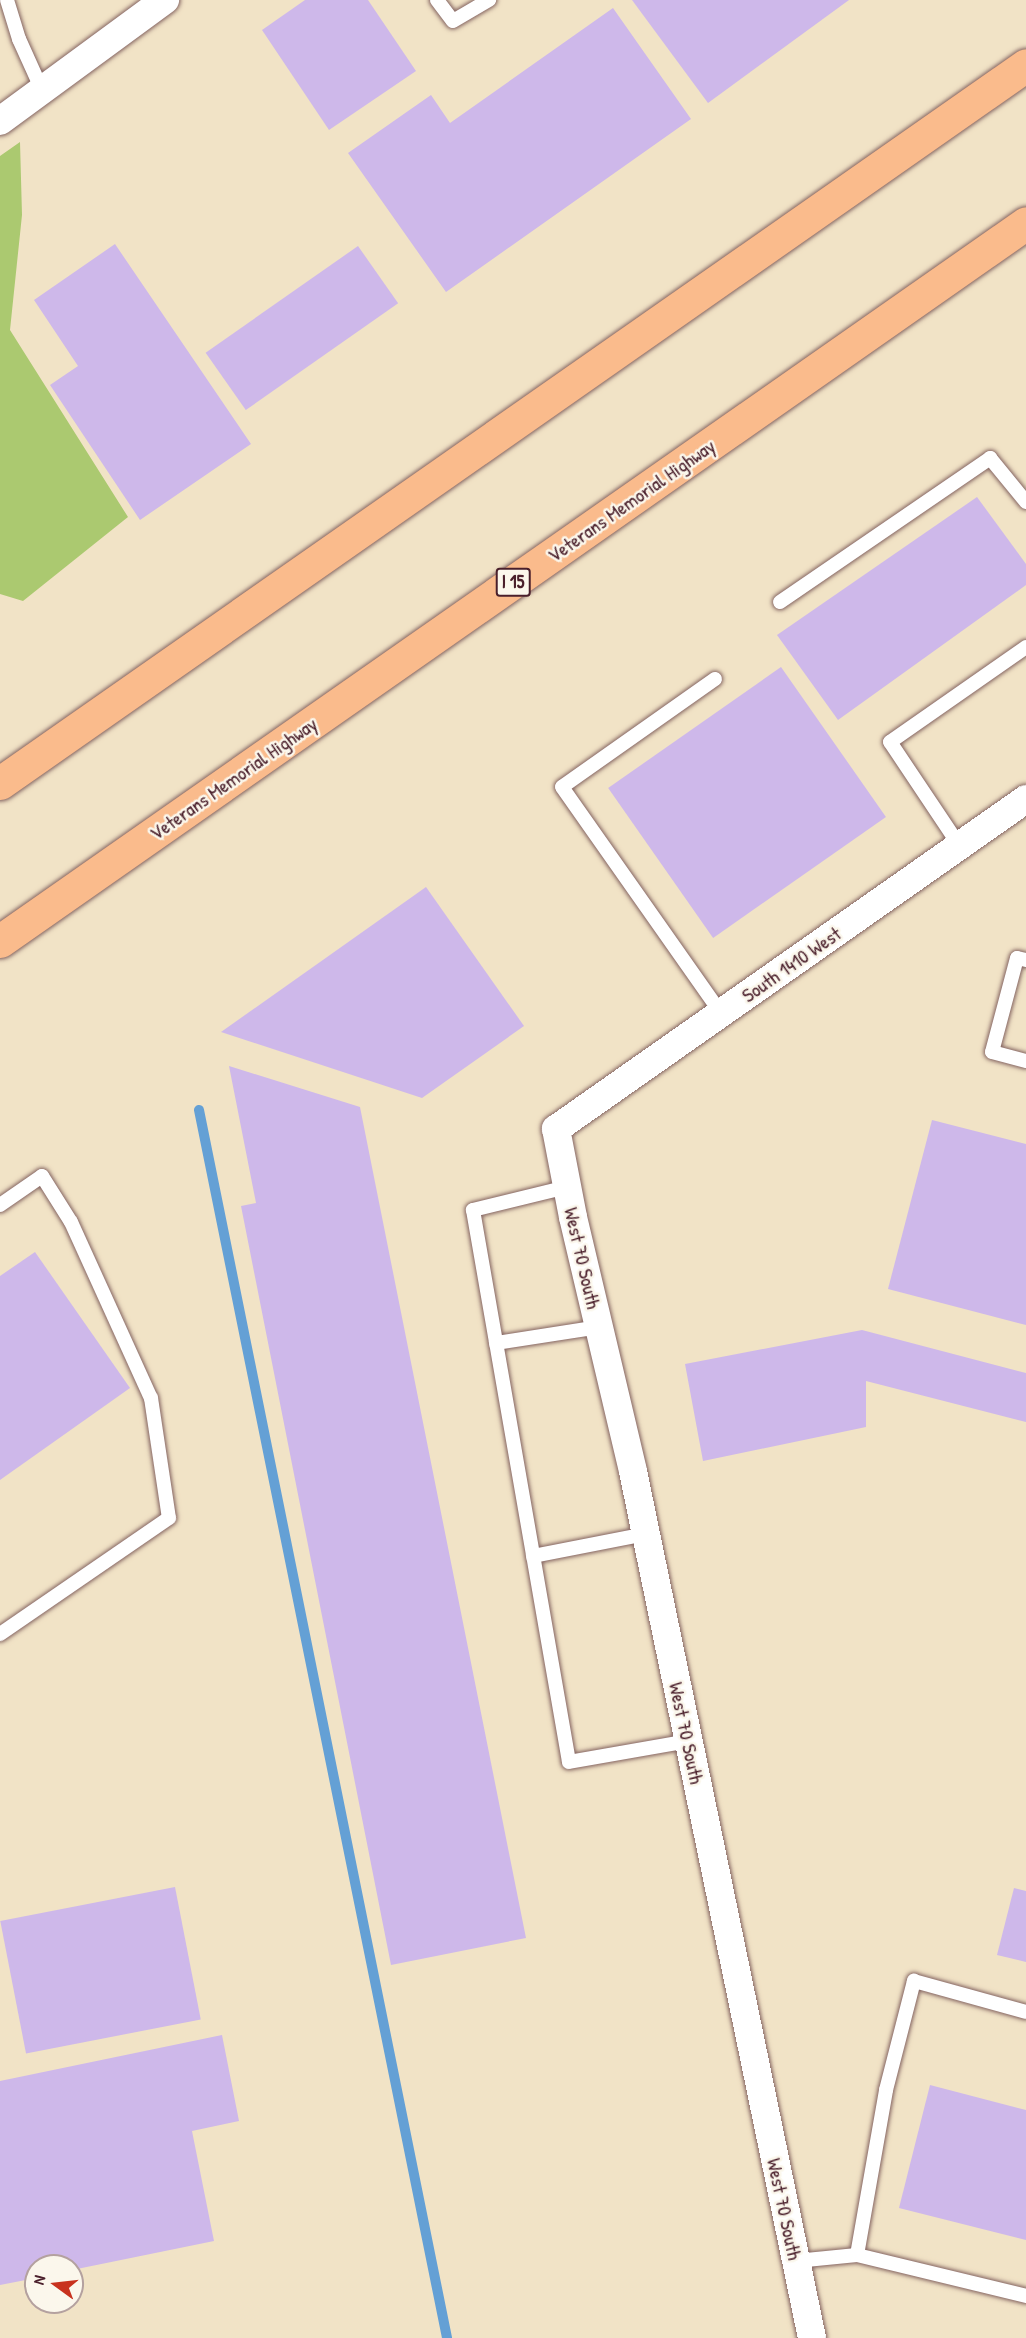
<!DOCTYPE html>
<style>
body{margin:0}
#map{position:relative;width:1026px;height:2338px;overflow:hidden;background:#f1e3c6;font-family:"Patrick Hand",sans-serif}
div>[style]{position:absolute}
.green>*{inset:0;background:#abc970}
.stream>*{height:10px;margin:-5px;padding:0 5px;transform-origin:5px;border-radius:5px;background:#64a0d5}
.building>*{inset:0;background:#ceb8ea;transform-origin:0 0}
.roads{filter:drop-shadow(0 0 2px #846461) drop-shadow(0 0 2px #846461)}
.lane>*{height:14px;margin:-7px;padding:0 7px;transform-origin:7px;border-radius:7px;background:#fff}
.street>*{height:28px;margin:-14px;padding:0 14px;transform-origin:14px;border-radius:14px;background:#fff}
.highway>*{height:33px;margin:-16.5px;padding:0 16.5px;transform-origin:16.5px;border-radius:16.5px;background:#fabb8c}
span{translate:-50% -50%;white-space:nowrap;text-align:center;line-height:1.15;-webkit-text-stroke:5px #fbf7ec;paint-order:stroke}
.shield-label span{padding:2px 4px;background:#fbf7ec;border:2px solid;border-radius:4px;-webkit-text-stroke-width:0}
.shield-label{font-size:18px;color:#4a1f2b;font-weight:700}
.street-label{font-size:20px;color:#4a1f2b}
.north{position:absolute;left:24px;top:2254px;width:60px;height:60px;box-sizing:border-box;background:#fbf7ec;border:2px solid #b4a19f;border-radius:50%;rotate:285deg;font-size:16px;font-weight:700;line-height:24px;text-align:center;color:#4a1f2b}
.north::after{content:'';display:block;margin:auto;width:21px;height:27px;background:#c8321e;clip-path:polygon(50% 0,100% 100%,50% 72%,0 100%)}
</style>
<div id="map">
<div class="green">
<div style="clip-path:polygon(20px 142px,22px 215px,10px 330px,128px 517px,23px 601px,0 594px,0 156px)"></div>
</div>
<div class="stream">
<div style="left:199px;top:1110px;width:1253px;rotate:78.58deg"></div>
</div>
<div class="building">
<div style="clip-path:polygon(305px 0,368px 0,416px 71px,329px 130px,262px 30px)"></div>
<div style="clip-path:polygon(632px 0,849px 0,708px 103px)"></div>
<div style="clip-path:polygon(613px 8px,691px 119px,446px 292px,348px 153px,431px 95px,450px 123px)"></div>
<div style="clip-path:polygon(115px 244px,251px 444px,140px 520px,50px 385px,78px 366px,34px 300px)"></div>
<div style="left:358px;top:246px;width:70px;height:186px;rotate:55deg"></div>
<div style="clip-path:polygon(977px 497px,1026px 564px,1026px 585px,838px 720px,777px 635px)"></div>
<div style="left:781px;top:667px;width:183px;height:211px;rotate:55deg"></div>
<div style="clip-path:polygon(426px 887px,524px 1026px,422px 1098px,221px 1032px)"></div>
<div style="clip-path:polygon(229px 1066px,360px 1107px,526px 1938px,391px 1965px,241px 1206px,256px 1203px)"></div>
<div style="clip-path:polygon(932px 1120px,1026px 1144px,1026px 1325px,888px 1289px)"></div>
<div style="clip-path:polygon(35px 1252px,130px 1388px,0 1480px,0 1276px)"></div>
<div style="clip-path:polygon(862px 1330px,1026px 1373px,1026px 1422px,866px 1381px,866px 1427px,703px 1461px,685px 1364px)"></div>
<div style="left:175px;top:1887px;width:135px;height:178px;rotate:79deg"></div>
<div style="clip-path:polygon(1014px 1888px,1026px 1891px,1026px 1962px,997px 1955px)"></div>
<div style="clip-path:polygon(222px 2035px,239px 2121px,192px 2131px,214px 2241px,72px 2270px,72px 2266px,36px 2266px,36px 2278px,0 2285px,0 2081px)"></div>
<div style="clip-path:polygon(930px 2085px,1026px 2110px,1026px 2240px,899px 2208px)"></div>
</div>
<div class="roads">
<div class="lane">
<div style="left:7px;top:0;width:41px;rotate:72.9deg"></div>
<div style="left:19px;top:39px;width:56px;rotate:65.7deg"></div>
<div style="left:437px;top:0;width:26px;rotate:53deg"></div>
<div style="left:453px;top:21px;width:42px;rotate:-30.3deg"></div>
<div style="left:780px;top:602px;width:255px;rotate:-34.4deg"></div>
<div style="left:990px;top:458px;width:57px;rotate:50.7deg"></div>
<div style="left:715px;top:679px;width:187px;rotate:144.8deg"></div>
<div style="left:562px;top:787px;width:276px;rotate:54.9deg"></div>
<div style="left:959px;top:845px;width:124px;rotate:-123.8deg"></div>
<div style="left:890px;top:742px;width:166px;rotate:-34.9deg"></div>
<div style="left:1026px;top:960px;width:9px;rotate:-167deg"></div>
<div style="left:1017px;top:958px;width:97px;rotate:104.9deg"></div>
<div style="left:992px;top:1052px;width:35px;rotate:15deg"></div>
<div style="left:567px;top:1187px;width:97px;rotate:166.3deg"></div>
<div style="left:473px;top:1210px;width:560px;rotate:80.13deg"></div>
<div style="left:569px;top:1762px;width:121px;rotate:-10deg"></div>
<div style="left:0;top:1205px;width:51px;rotate:-34.6deg"></div>
<div style="left:42px;top:1176px;width:54px;rotate:57.8deg"></div>
<div style="left:71px;top:1222px;width:193px;rotate:65.6deg"></div>
<div style="left:151px;top:1398px;width:121px;rotate:81.5deg"></div>
<div style="left:169px;top:1518px;width:205px;rotate:145.5deg"></div>
<div style="left:496px;top:1343px;width:104px;rotate:-8.8deg"></div>
<div style="left:533px;top:1556px;width:115px;rotate:-11deg"></div>
<div style="left:857px;top:2255px;width:168px;rotate:-80deg"></div>
<div style="left:886px;top:2090px;width:113px;rotate:-75.6deg"></div>
<div style="left:914px;top:1981px;width:116px;rotate:15.5deg"></div>
<div style="left:796px;top:2261px;width:61px;rotate:-5.6deg"></div>
<div style="left:857px;top:2255px;width:174px;rotate:13.6deg"></div>
</div>
<div class="street">
<div style="left:0;top:121px;width:205px;rotate:-36.3deg"></div>
<div style="left:812px;top:2338px;width:885px;rotate:-101.67deg"></div>
<div style="left:633px;top:1471px;width:261px;rotate:-103.3deg"></div>
<div style="left:573px;top:1217px;width:90px;rotate:-100.9deg"></div>
<div style="left:556px;top:1129px;width:574px;rotate:-35.07deg"></div>
</div>
<div class="highway">
<div style="left:0;top:783px;width:1252px;rotate:-34.98deg"></div>
<div style="left:0;top:941px;width:1252px;rotate:-34.98deg"></div>
</div>
</div>
<div class="shield-label">
<span style="left:513px;top:582px">I 15</span>
</div>
<div class="street-label">
<span style="left:631px;top:500px;rotate:-35deg">Veterans Memorial Highway</span>
<span style="left:233px;top:778px;rotate:-35deg">Veterans Memorial Highway</span>
<span style="left:791px;top:964px;rotate:-35deg">South 1410 West</span>
<span style="left:583px;top:1258px;rotate:77deg">West 70 South</span>
<span style="left:687px;top:1733px;rotate:78deg">West 70 South</span>
<span style="left:785px;top:2209px;rotate:78deg">West 70 South</span>
</div>
<div class="north">N</div>
</div>
